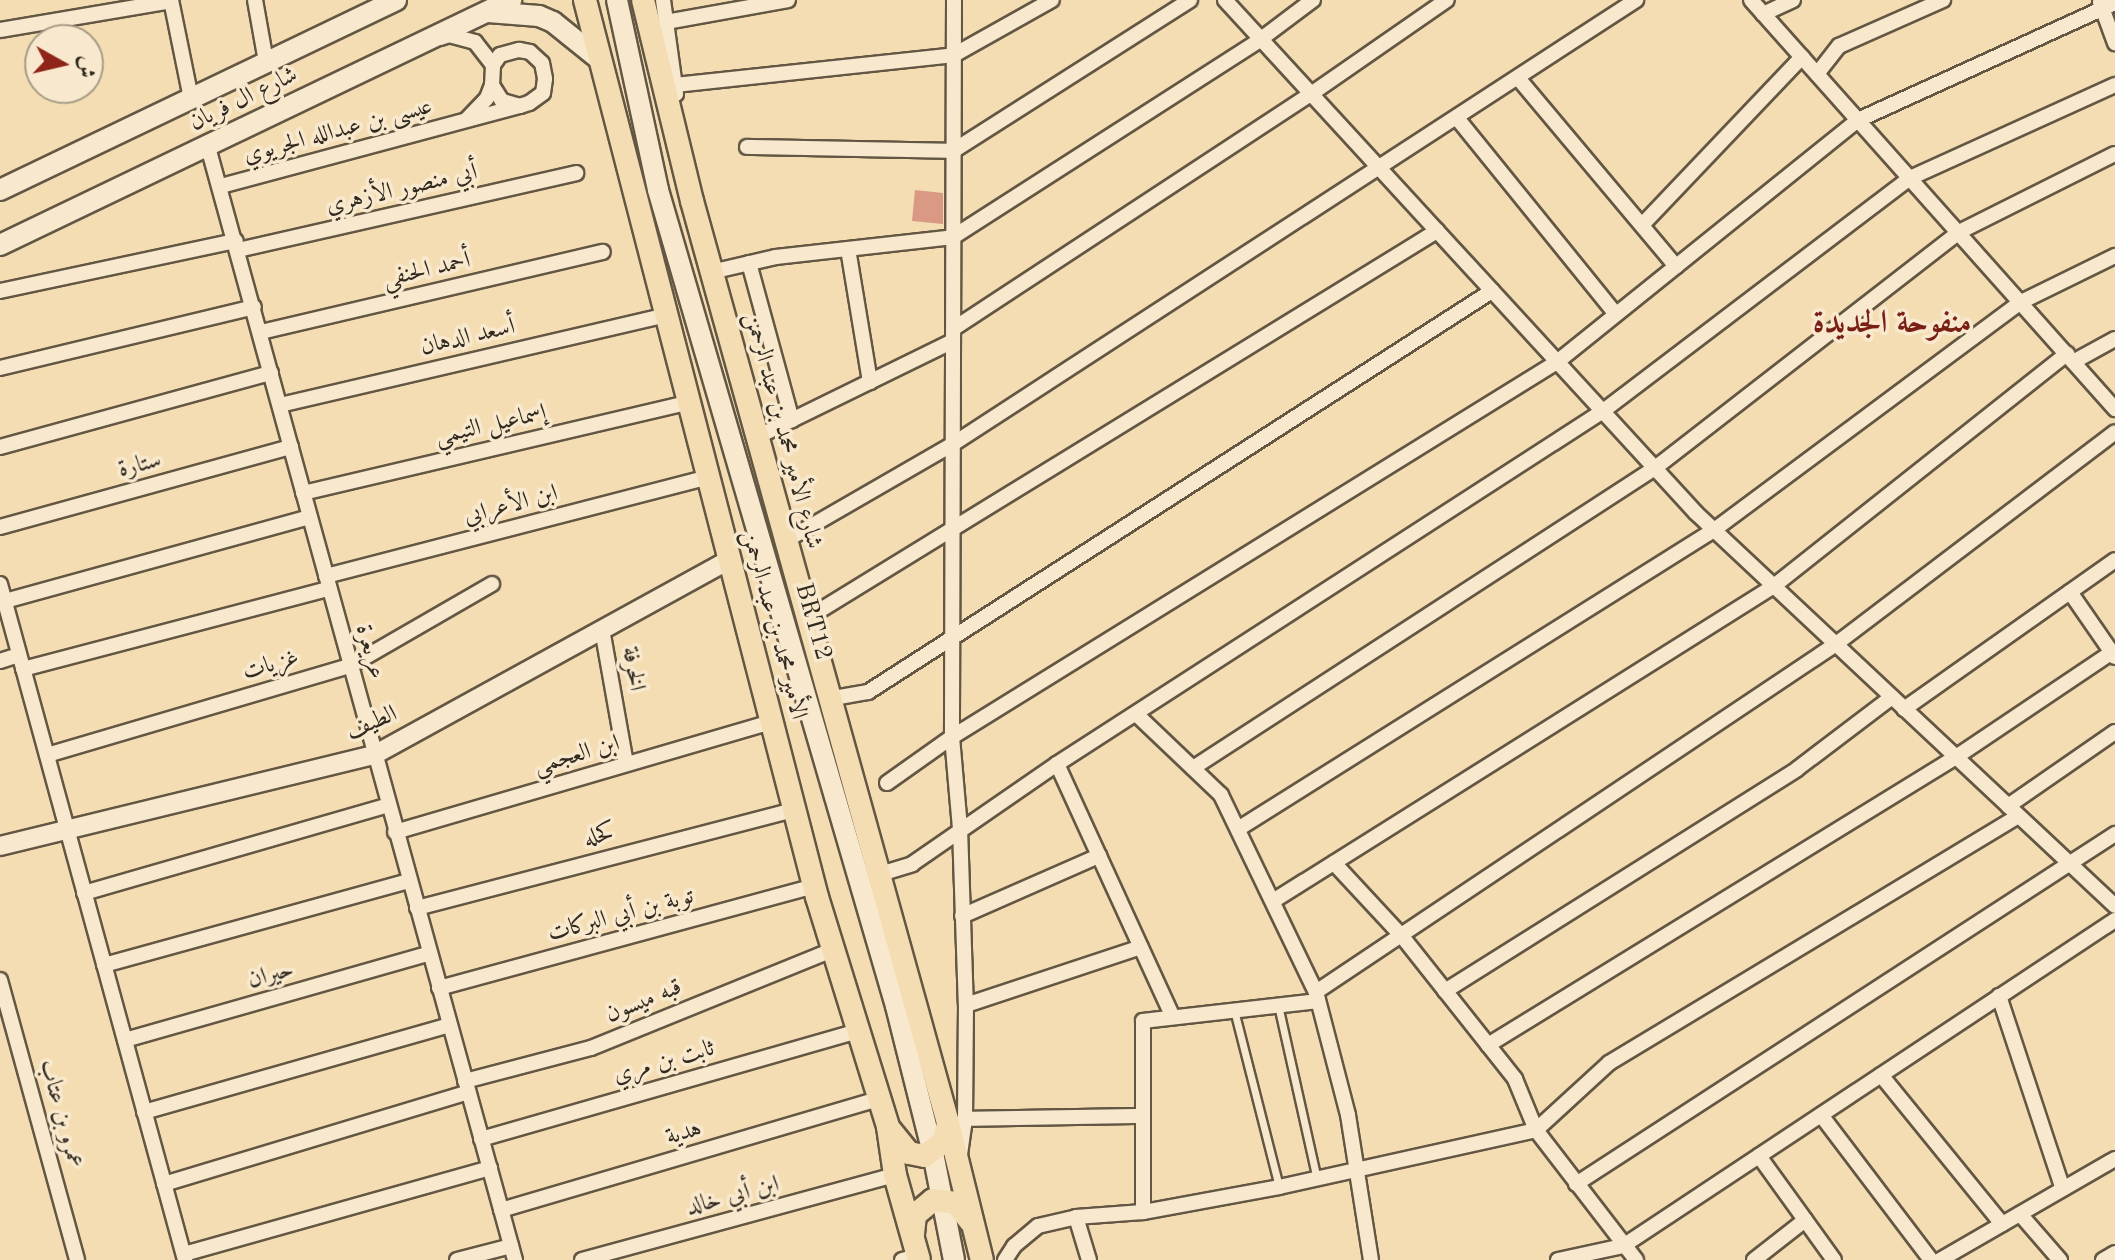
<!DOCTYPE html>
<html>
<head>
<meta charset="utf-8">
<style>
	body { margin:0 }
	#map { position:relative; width:2115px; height:1260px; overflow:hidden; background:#f5ddb3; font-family:"Old Standard TT",Amiri,serif }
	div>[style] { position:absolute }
	.building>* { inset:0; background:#d99985 }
	.roads { filter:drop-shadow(2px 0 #635744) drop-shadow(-2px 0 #635744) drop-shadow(0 2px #635744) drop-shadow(0 -2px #635744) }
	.service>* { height:7px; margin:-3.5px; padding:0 3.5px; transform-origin:3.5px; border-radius:3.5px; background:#f8e9ce }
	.minor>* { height:14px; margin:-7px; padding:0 7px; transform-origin:7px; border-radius:7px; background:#f8e9ce }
	.tertiary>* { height:18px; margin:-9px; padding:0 9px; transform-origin:9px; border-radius:9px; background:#f8e9ce }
	.secondary>* { height:20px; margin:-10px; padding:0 10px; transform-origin:10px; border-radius:10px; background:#f8e9ce }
	.primary>* { height:22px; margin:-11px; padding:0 11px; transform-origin:11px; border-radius:11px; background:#f5ddb3 }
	span { translate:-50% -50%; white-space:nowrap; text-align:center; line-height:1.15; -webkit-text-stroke:7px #f8e9ce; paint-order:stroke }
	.street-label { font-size:24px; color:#322a1f }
	.district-label { font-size:32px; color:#7a1f14; font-weight:700 }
	.north { position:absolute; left:24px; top:24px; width:80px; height:80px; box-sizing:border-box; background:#f8e9ce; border:2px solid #a99d88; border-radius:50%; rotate:98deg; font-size:22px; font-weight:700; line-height:32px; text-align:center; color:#322a1f }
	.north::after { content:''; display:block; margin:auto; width:28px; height:36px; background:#8f2418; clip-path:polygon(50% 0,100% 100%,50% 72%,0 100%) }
</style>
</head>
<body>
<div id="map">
	<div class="building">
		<div style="clip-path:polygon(915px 190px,943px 193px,943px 224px,912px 221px)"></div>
	</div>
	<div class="roads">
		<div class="service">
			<div style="left:1278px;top:1005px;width:178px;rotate:77.4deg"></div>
			<div style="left:1234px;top:1010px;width:183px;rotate:75.7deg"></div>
		</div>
		<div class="minor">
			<div style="left:171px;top:0;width:100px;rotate:78.5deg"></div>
			<div style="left:255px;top:0;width:63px;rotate:79.9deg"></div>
			<div style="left:663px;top:0;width:95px;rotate:82.1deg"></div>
			<div style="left:954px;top:0;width:737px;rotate:90.16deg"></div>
			<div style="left:952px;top:737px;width:91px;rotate:85deg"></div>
			<div style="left:960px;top:828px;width:177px;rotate:88.1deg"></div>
			<div style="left:966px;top:1005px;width:114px;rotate:90.5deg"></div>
			<div style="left:965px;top:1119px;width:37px;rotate:98deg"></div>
			<div style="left:1225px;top:0;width:696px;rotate:47.44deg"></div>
			<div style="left:1696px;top:513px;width:574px;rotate:43.17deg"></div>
			<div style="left:1751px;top:0;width:548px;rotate:48.33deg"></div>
			<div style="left:2100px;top:2px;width:44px;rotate:69.9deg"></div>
			<div style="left:1763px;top:14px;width:33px;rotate:-25deg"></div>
			<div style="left:666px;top:22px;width:124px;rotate:-10.2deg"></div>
			<div style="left:0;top:30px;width:173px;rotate:-9.6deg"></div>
			<div style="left:440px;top:38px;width:9px;rotate:-18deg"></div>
			<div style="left:449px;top:35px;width:27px;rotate:15deg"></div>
			<div style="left:475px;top:42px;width:29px;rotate:52deg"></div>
			<div style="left:1817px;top:74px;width:36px;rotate:-52deg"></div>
			<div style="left:1839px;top:46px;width:114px;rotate:-23.9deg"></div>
			<div style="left:1518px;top:78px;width:246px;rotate:50deg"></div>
			<div style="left:675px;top:85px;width:281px;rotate:-6.1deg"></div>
			<div style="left:954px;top:55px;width:112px;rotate:-29.3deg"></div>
			<div style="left:1457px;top:118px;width:252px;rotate:51deg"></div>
			<div style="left:466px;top:120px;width:30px;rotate:-46deg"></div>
			<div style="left:487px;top:98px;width:14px;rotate:-69deg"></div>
			<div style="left:492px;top:85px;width:20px;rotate:-87deg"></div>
			<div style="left:493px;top:65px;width:12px;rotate:-55deg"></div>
			<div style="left:500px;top:55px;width:20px;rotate:-15deg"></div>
			<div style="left:519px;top:50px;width:11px;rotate:10deg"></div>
			<div style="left:530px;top:52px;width:16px;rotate:43deg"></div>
			<div style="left:542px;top:63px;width:16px;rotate:79deg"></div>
			<div style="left:545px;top:79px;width:14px;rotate:98deg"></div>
			<div style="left:543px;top:93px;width:17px;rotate:144deg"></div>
			<div style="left:529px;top:103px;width:9px;rotate:162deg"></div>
			<div style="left:520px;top:106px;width:19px;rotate:-164deg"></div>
			<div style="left:502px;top:101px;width:19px;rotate:-122deg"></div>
			<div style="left:208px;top:147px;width:1155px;rotate:74.58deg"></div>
			<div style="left:747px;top:147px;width:206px;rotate:1.1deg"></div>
			<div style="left:953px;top:151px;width:281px;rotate:-32.5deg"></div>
			<div style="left:221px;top:186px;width:310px;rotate:-15deg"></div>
			<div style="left:1642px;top:225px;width:232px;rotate:-46.4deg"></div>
			<div style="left:848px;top:249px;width:135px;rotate:80.6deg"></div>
			<div style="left:238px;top:250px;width:347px;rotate:-12.8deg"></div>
			<div style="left:749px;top:263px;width:163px;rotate:74.7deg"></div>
			<div style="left:711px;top:272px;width:67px;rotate:-13deg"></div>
			<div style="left:776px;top:257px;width:178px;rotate:-6.4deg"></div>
			<div style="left:953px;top:237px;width:366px;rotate:-32.7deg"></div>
			<div style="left:1261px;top:39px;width:65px;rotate:-36.9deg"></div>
			<div style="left:0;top:291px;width:241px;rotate:-12deg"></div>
			<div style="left:953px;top:329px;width:428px;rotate:-33.3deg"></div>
			<div style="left:1311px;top:94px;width:165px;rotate:-34.7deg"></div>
			<div style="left:261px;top:332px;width:351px;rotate:-13.2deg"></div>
			<div style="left:2073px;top:362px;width:48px;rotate:-28.7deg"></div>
			<div style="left:0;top:368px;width:261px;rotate:-13.5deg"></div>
			<div style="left:280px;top:405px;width:396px;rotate:-13.1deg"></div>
			<div style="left:757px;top:437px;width:218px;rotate:-26.1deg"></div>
			<div style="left:0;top:447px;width:281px;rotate:-15.3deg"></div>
			<div style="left:303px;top:493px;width:395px;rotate:-13.2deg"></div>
			<div style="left:0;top:527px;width:302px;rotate:-15.4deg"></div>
			<div style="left:785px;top:541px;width:194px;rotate:-30deg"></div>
			<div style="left:953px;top:444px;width:815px;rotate:-33.03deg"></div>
			<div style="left:326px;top:576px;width:395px;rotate:-14.5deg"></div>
			<div style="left:0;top:584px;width:701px;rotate:74.69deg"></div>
			<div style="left:2070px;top:592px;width:79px;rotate:55.3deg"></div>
			<div style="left:5px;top:601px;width:316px;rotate:-15.4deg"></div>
			<div style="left:806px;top:619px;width:741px;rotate:-31.59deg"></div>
			<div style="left:602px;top:629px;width:137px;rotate:79.9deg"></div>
			<div style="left:0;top:661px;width:20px;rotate:-18deg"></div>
			<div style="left:23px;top:669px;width:316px;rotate:-14.7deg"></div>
			<div style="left:828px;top:699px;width:41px;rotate:-9.9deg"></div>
			<div style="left:868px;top:692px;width:742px;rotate:-32.73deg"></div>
			<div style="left:1904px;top:709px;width:258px;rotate:-35.2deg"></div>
			<div style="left:1136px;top:714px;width:117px;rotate:43.6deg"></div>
			<div style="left:1221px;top:795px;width:219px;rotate:64.3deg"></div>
			<div style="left:1316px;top:992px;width:127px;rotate:75.4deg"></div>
			<div style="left:1348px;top:1115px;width:147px;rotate:81deg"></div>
			<div style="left:47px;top:755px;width:316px;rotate:-16.4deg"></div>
			<div style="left:350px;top:666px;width:164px;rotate:-30deg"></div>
			<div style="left:1057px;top:764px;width:278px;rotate:65.4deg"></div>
			<div style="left:1193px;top:768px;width:551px;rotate:-33deg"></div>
			<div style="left:1655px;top:468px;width:385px;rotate:-37.8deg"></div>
			<div style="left:1959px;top:232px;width:174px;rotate:-26.6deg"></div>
			<div style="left:887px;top:783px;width:80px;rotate:-35.3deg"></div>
			<div style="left:952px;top:737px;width:712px;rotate:-31.79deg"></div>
			<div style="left:1557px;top:362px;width:386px;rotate:-38.8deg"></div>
			<div style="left:1858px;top:120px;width:282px;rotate:-24.5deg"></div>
			<div style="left:2008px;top:806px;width:130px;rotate:-34.7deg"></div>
			<div style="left:1238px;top:829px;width:562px;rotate:-32.14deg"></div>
			<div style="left:1714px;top:530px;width:382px;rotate:-36.6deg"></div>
			<div style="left:2021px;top:302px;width:105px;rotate:-26.1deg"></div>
			<div style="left:395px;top:832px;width:392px;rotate:-16.3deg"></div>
			<div style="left:1334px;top:863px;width:98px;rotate:47.1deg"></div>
			<div style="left:1401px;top:935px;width:184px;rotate:51.6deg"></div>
			<div style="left:1515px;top:1079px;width:55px;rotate:67.6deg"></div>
			<div style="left:1536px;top:1130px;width:164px;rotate:52.4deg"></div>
			<div style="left:877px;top:875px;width:37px;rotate:-17deg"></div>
			<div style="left:912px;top:864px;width:176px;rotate:-34.6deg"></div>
			<div style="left:1057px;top:764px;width:650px;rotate:-32.88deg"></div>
			<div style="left:1603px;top:411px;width:385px;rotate:-37.2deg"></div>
			<div style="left:1910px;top:178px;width:225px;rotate:-24.4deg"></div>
			<div style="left:84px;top:893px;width:316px;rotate:-16.1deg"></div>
			<div style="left:1273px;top:901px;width:592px;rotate:-32.16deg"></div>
			<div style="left:1774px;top:586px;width:374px;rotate:-38.4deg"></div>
			<div style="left:417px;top:908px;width:390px;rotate:-14.6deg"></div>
			<div style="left:962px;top:916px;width:150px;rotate:-23.7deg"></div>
			<div style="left:104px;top:965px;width:316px;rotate:-15.4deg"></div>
			<div style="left:0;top:980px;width:290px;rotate:74.6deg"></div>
			<div style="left:439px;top:988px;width:389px;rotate:-15.2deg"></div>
			<div style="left:1445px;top:991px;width:416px;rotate:-32.2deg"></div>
			<div style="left:1797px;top:769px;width:119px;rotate:-37.2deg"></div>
			<div style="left:1316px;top:992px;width:626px;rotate:-33.79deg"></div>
			<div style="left:1836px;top:644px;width:350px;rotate:-37.2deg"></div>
			<div style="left:1999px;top:996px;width:203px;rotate:71.7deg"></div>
			<div style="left:966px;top:1005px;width:184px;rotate:-18.3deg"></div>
			<div style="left:125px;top:1040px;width:317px;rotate:-15.9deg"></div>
			<div style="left:1488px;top:1045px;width:550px;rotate:-31.61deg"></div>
			<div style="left:1956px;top:757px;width:188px;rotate:-33.9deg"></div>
			<div style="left:1881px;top:1075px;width:192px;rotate:50.9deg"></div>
			<div style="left:465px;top:1081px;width:130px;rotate:-14.7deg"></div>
			<div style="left:591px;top:1048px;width:263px;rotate:-22.1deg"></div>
			<div style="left:144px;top:1112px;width:317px;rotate:-15.9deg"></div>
			<div style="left:1821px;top:1115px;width:182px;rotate:52.8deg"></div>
			<div style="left:965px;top:1119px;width:178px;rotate:-1deg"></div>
			<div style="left:481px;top:1139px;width:394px;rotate:-16deg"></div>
			<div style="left:1759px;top:1156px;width:128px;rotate:54.2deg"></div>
			<div style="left:164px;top:1184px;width:318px;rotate:-16.8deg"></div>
			<div style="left:1576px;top:1184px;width:643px;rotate:-33deg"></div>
			<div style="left:501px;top:1210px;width:393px;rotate:-16.4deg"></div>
			<div style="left:1143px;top:1212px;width:191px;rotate:-90deg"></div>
			<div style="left:1143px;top:1021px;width:176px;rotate:-6.5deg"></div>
			<div style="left:2020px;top:1214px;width:61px;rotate:49deg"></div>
			<div style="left:1076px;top:1217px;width:45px;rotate:73.2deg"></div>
			<div style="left:184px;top:1254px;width:318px;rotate:-15.7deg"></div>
			<div style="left:457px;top:1260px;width:56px;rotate:-14.5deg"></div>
			<div style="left:582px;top:1260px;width:324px;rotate:-15.2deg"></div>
			<div style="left:902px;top:1260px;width:16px;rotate:-14deg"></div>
			<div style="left:1005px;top:1260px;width:17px;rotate:-57deg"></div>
			<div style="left:1014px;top:1246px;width:31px;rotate:-40deg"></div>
			<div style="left:1038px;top:1226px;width:39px;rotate:-13deg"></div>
			<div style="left:1076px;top:1217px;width:67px;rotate:-4.3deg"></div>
			<div style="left:1143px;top:1212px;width:138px;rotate:-10.4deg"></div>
			<div style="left:1279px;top:1187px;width:263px;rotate:-12.5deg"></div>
			<div style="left:1536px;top:1130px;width:99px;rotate:-42.5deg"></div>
			<div style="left:1609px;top:1063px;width:478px;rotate:-31.1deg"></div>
			<div style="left:1558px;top:1260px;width:66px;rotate:-12.2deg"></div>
			<div style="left:1623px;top:1246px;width:590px;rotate:-33.53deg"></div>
			<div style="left:1754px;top:1260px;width:65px;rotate:-38.1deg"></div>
			<div style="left:1940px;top:1260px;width:202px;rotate:-30deg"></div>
			<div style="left:2103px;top:1260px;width:14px;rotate:-30deg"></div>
		</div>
		<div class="tertiary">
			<div style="left:0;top:846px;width:385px;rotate:-13.7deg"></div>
			<div style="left:374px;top:755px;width:405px;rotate:-28.8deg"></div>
		</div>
		<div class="secondary">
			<div style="left:617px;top:0;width:194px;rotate:77.8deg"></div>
			<div style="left:658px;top:190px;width:850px;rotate:73.74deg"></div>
			<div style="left:896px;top:1006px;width:152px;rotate:75.9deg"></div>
			<div style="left:933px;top:1153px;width:109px;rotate:78.9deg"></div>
			<div style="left:488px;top:12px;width:51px;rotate:4.5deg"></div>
			<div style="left:539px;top:16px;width:15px;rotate:23deg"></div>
			<div style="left:553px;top:22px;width:59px;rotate:38.8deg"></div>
			<div style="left:0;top:190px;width:439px;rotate:-25.6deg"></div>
			<div style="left:0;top:245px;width:567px;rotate:-25.62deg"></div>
		</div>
		<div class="primary">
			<div style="left:585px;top:0;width:927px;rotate:75.5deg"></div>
			<div style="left:817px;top:897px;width:241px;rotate:72.8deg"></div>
			<div style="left:888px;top:1127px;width:49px;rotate:81.7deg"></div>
			<div style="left:895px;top:1175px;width:88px;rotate:74.2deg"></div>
			<div style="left:643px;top:0;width:207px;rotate:76.3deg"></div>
			<div style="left:692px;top:201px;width:957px;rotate:74.48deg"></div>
			<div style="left:948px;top:1123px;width:141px;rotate:76.1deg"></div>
			<div style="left:891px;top:1131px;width:28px;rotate:51deg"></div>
			<div style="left:909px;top:1153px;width:16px;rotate:11deg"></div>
			<div style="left:925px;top:1156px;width:24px;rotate:-38deg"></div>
			<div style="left:944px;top:1141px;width:18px;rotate:-77deg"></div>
			<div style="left:913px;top:1234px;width:19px;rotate:-84deg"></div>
			<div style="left:915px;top:1215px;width:23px;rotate:-40deg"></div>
			<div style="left:933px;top:1200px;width:23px;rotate:7deg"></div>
			<div style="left:956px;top:1203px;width:23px;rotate:52deg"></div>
		</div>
	</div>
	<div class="street-label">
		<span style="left:244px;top:100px;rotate:-26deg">شارع ال فريان</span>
		<span style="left:338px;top:132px;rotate:-15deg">عيسى بن عبدالله الجريوي</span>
		<span style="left:402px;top:190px;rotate:-13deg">أبي منصور الأزهري</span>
		<span style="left:427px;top:271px;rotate:-13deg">أحمد الحنفي</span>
		<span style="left:468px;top:338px;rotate:-13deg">أسعد الدهان</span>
		<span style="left:491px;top:426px;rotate:-13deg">إسماعيل التيمي</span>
		<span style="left:782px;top:431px;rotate:75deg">شارع الأمير محمد بن عبد الرحمن</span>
		<span style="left:140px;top:466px;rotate:-15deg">ستارة</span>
		<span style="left:511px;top:506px;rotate:-15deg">ابن الأعرابي</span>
		<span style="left:812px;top:622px;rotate:74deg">BRT12</span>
		<span style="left:773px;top:625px;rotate:75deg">الأمير محمد بن عبد الرحمن</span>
		<span style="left:369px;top:652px;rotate:75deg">عريعرة</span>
		<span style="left:271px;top:666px;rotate:-16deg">غزيات</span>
		<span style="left:632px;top:669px;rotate:80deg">الخرفة</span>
		<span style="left:372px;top:724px;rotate:-23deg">الطيف</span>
		<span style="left:577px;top:756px;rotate:-16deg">ابن العجمي</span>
		<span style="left:600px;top:837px;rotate:-15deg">كحله</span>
		<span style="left:621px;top:916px;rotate:-15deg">توبة بن أبي البركات</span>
		<span style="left:271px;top:976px;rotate:-16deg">حيران</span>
		<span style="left:644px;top:1002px;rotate:-22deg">قبه ميسون</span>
		<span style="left:664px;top:1063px;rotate:-16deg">ثابت بن مري</span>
		<span style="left:60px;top:1114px;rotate:75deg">عمرو بن عتاب</span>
		<span style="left:684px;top:1134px;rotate:-16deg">هدية</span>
		<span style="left:733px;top:1197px;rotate:-15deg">ابن أبي خالد</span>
	</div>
	<div class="district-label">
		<span style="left:1892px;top:324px">منفوحة الجديدة</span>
	</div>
	<div class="north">ش</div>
</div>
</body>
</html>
